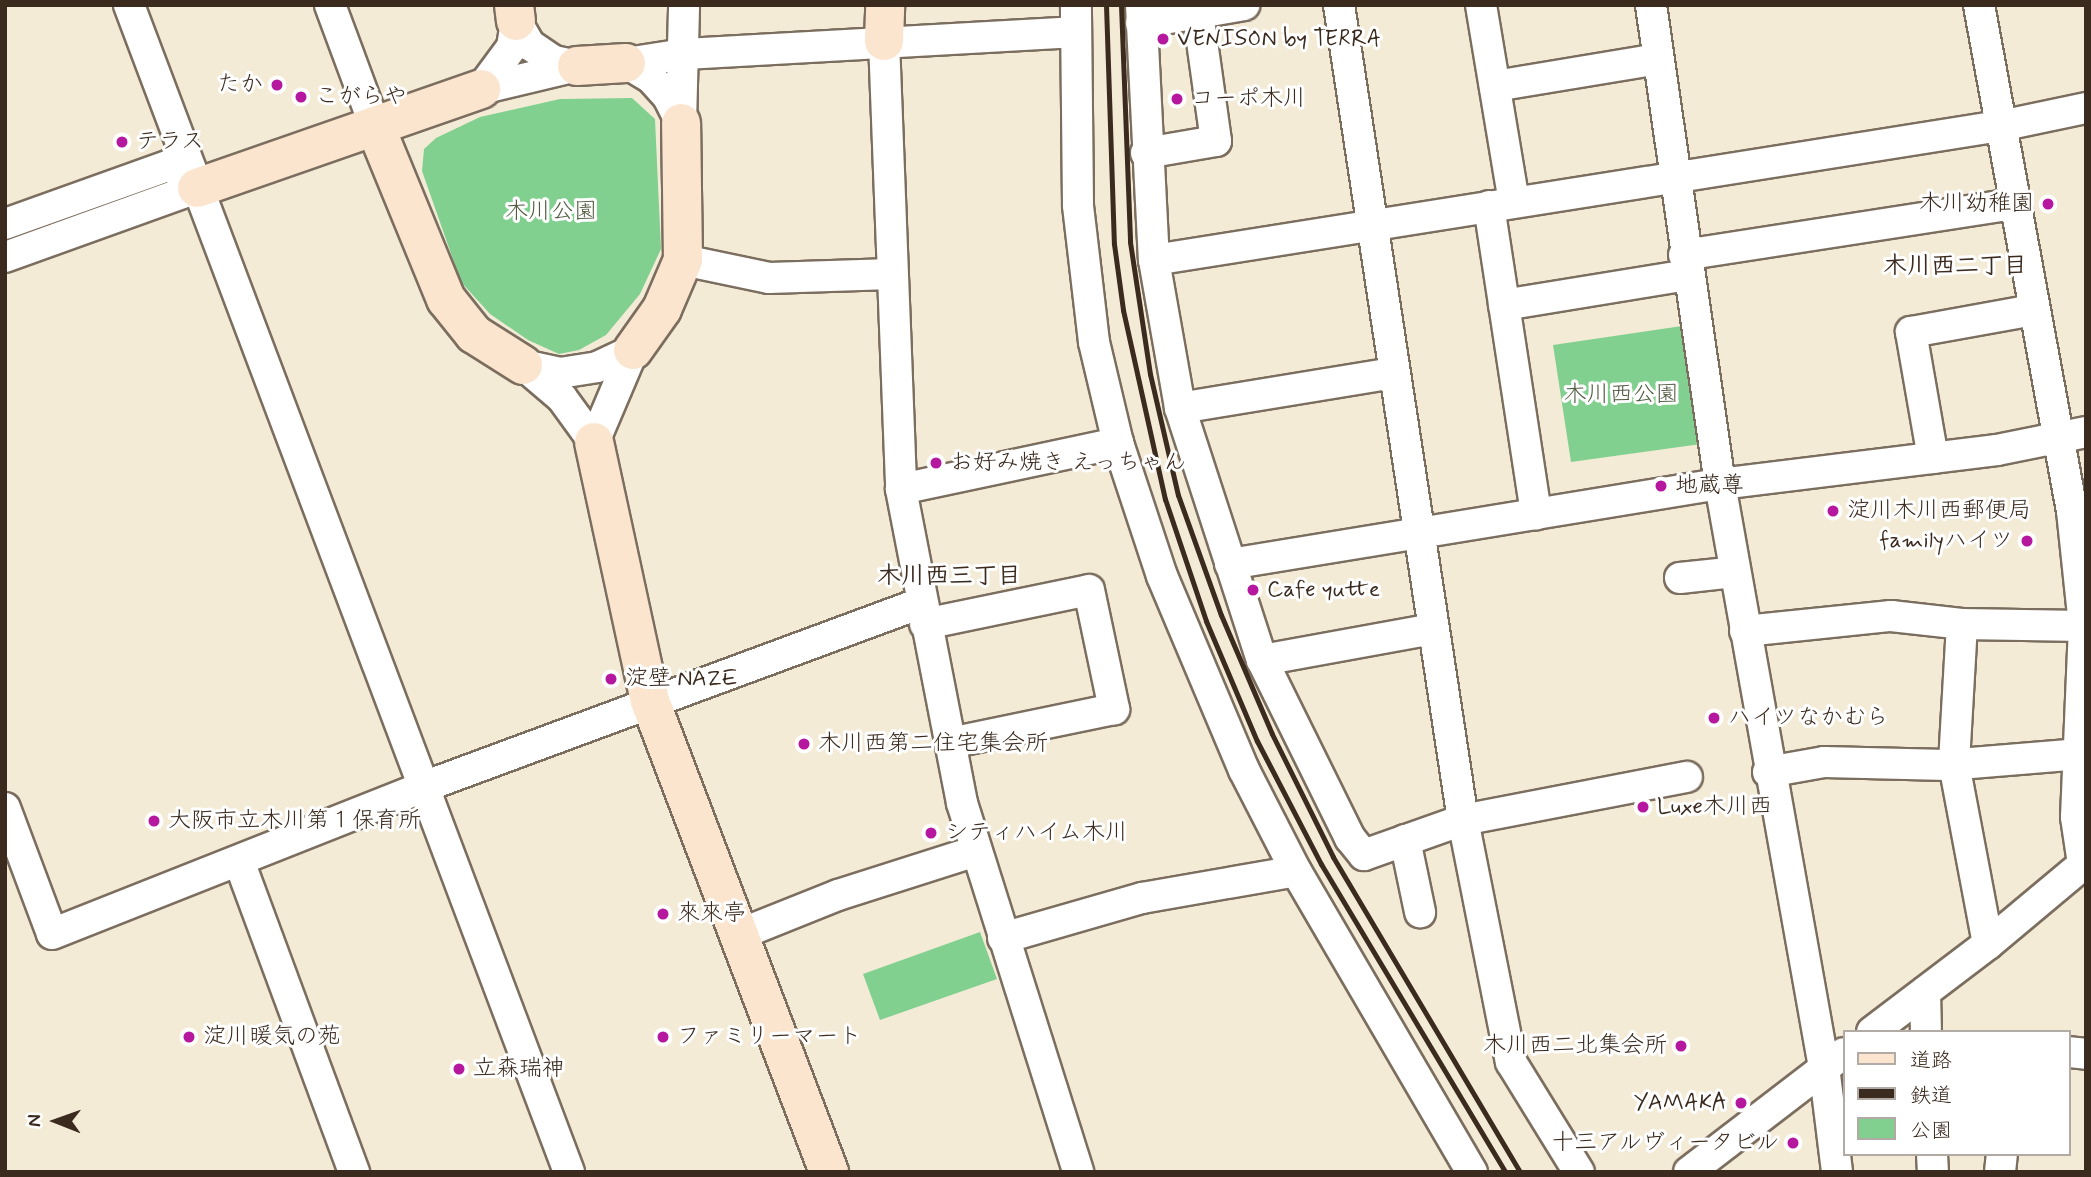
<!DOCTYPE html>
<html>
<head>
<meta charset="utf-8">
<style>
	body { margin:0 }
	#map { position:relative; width:2091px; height:1177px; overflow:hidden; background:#f4ebd7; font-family:Mynerve,"Klee One",sans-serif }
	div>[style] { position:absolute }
	.green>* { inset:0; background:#82d090 }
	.roads { filter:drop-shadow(2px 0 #7c6e5f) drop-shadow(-2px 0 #7c6e5f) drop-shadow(0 2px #7c6e5f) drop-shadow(0 -2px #7c6e5f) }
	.street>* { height:30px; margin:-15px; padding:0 15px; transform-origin:15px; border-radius:15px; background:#fff }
	.secondary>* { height:38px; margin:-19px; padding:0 19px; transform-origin:19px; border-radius:19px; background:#fbe5cf }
	.rail>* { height:5px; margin:-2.5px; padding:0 2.5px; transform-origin:2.5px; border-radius:2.5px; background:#3b2a1e }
	.dots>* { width:19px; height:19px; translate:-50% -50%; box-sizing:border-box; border:4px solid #fff; border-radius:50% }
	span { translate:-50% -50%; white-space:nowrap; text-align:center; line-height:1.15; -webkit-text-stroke:6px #fff; paint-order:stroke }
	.poi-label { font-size:23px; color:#3b2a1e }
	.left { translate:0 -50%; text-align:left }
	.right { translate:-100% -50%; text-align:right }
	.park-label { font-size:23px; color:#505c40 }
	.neighbourhood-label { font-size:24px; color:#3b2a1e; font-weight:700 }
	.frame { position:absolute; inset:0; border:7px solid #3b2a1e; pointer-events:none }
	.legend { position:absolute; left:1843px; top:1030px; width:228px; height:126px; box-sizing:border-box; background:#fff; border:2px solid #b1aaa5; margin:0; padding:9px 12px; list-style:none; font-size:21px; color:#3b2a1e }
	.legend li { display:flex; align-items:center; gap:14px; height:35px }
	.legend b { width:35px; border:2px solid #b1aaa5 }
	.north { position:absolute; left:21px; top:1086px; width:70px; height:70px; -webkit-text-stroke:5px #fff; paint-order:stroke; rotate:271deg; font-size:19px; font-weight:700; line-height:28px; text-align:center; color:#3b2a1e }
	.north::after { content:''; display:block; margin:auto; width:24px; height:32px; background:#3b2a1e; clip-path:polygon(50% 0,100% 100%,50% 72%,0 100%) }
</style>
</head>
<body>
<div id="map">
	<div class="green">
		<div style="clip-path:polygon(632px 98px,655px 119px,661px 249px,640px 294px,606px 335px,579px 350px,559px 354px,528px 340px,490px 314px,461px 282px,422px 171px,424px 149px,436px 138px,480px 117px,560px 99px)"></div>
		<div style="clip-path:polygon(1682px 326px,1701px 444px,1571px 462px,1553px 345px)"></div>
		<div style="clip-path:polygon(980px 932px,997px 979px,880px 1020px,863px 974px)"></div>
	</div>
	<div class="roads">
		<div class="street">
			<div style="left:129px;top:5px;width:1247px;rotate:69.34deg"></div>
			<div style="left:330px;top:5px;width:129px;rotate:69.6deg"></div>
			<div style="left:1141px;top:5px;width:255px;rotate:87.1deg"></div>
			<div style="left:1154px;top:260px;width:150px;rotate:80deg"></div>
			<div style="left:1180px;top:408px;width:265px;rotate:72deg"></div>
			<div style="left:1262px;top:660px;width:199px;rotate:63.7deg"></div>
			<div style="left:1350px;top:838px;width:22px;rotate:51deg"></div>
			<div style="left:1364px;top:855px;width:105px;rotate:-19.5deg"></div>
			<div style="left:1463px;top:820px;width:228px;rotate:-10.9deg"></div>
			<div style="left:1339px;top:5px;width:824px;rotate:81.35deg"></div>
			<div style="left:1463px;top:820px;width:247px;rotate:78.8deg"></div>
			<div style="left:1511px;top:1062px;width:129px;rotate:58.3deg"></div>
			<div style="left:1481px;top:5px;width:200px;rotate:80.5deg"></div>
			<div style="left:1651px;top:5px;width:484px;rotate:81.8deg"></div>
			<div style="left:1720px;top:484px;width:592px;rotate:79.89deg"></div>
			<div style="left:1824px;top:1067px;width:106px;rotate:82.9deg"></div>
			<div style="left:1979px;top:5px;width:514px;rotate:79.59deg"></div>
			<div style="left:2072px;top:511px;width:116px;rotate:84deg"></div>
			<div style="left:2084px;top:626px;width:191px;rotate:92.4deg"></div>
			<div style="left:2076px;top:817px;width:48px;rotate:81.5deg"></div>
			<div style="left:516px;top:21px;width:28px;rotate:60deg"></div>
			<div style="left:530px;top:45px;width:29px;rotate:34deg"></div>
			<div style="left:554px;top:61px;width:24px;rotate:12deg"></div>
			<div style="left:1141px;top:23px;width:105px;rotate:-9.9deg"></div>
			<div style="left:884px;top:41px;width:448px;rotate:87.8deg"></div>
			<div style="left:901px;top:489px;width:320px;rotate:79deg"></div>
			<div style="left:962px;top:803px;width:387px;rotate:72.5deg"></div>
			<div style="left:626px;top:63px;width:60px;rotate:-8.7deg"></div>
			<div style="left:685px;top:54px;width:391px;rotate:-3.2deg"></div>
			<div style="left:626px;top:63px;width:29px;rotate:31deg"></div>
			<div style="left:651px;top:78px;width:25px;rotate:48deg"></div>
			<div style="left:668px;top:97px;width:29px;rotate:63deg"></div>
			<div style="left:1495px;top:86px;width:165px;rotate:-9.4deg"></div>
			<div style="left:481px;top:89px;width:99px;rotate:-13.5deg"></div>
			<div style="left:481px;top:89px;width:52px;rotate:-53.6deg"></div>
			<div style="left:512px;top:47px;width:26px;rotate:-81deg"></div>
			<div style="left:681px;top:123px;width:118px;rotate:-88.5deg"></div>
			<div style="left:1146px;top:153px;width:71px;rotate:-9.7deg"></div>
			<div style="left:1216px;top:141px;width:129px;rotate:-98deg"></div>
			<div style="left:1489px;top:206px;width:312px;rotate:81.3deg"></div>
			<div style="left:5px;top:224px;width:175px;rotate:-19.7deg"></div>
			<div style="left:170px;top:165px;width:35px;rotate:40deg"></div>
			<div style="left:1684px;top:255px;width:334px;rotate:-8.8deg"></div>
			<div style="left:5px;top:257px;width:204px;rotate:-19.8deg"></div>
			<div style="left:683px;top:260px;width:88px;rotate:11.8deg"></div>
			<div style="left:769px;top:278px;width:123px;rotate:-1.9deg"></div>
			<div style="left:1154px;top:260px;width:857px;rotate:-9deg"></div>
			<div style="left:2000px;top:126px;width:88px;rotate:-11.8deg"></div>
			<div style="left:1504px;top:305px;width:185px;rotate:-9.3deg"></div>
			<div style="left:523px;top:365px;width:38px;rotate:12deg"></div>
			<div style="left:560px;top:373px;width:37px;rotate:-9deg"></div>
			<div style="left:597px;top:367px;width:40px;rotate:-25deg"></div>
			<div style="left:527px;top:368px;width:46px;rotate:40.6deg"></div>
			<div style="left:562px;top:398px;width:54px;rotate:54deg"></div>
			<div style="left:1180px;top:408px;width:216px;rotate:-9.3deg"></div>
			<div style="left:594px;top:442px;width:100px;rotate:-67deg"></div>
			<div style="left:1118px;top:443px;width:140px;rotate:71.7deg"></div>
			<div style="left:1162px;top:576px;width:211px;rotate:67.1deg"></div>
			<div style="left:1244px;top:770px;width:114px;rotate:62.8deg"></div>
			<div style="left:1296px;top:871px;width:349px;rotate:59.7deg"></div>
			<div style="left:1933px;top:458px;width:128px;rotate:-99.9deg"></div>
			<div style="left:1911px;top:332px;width:124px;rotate:-10.2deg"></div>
			<div style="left:901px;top:489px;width:222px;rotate:-12deg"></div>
			<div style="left:1118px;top:443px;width:104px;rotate:-103.4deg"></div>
			<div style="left:1094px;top:342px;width:138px;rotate:-96.7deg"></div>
			<div style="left:1078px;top:205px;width:200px;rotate:-90.6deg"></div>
			<div style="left:1230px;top:564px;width:496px;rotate:-9.3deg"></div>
			<div style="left:1720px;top:484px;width:279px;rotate:-7deg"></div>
			<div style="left:1997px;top:450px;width:91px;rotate:-11.4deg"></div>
			<div style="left:1680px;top:578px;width:55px;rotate:-6.2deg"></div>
			<div style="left:925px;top:624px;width:167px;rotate:-11.7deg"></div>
			<div style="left:1089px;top:590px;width:122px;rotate:78.1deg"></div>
			<div style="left:1114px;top:709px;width:167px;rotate:168.3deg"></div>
			<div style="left:1962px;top:624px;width:140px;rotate:93.3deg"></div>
			<div style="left:1954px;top:764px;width:183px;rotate:79.3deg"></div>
			<div style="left:1745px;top:631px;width:147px;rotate:-5.9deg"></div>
			<div style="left:1891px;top:616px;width:71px;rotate:6.4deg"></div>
			<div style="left:1962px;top:624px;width:122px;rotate:0.9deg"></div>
			<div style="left:1262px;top:660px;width:174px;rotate:-10.3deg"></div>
			<div style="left:1768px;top:772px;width:57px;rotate:-10.1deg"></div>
			<div style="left:1824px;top:762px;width:123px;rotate:1.4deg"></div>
			<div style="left:1947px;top:765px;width:134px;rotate:-4.7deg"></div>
			<div style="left:5px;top:808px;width:134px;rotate:69.5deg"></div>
			<div style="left:52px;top:934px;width:402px;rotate:-21.6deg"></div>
			<div style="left:426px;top:786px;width:528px;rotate:-20.29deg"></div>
			<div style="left:1405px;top:840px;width:74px;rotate:78.2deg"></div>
			<div style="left:239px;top:861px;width:332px;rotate:69.7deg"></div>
			<div style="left:738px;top:935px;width:108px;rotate:-21.8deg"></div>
			<div style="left:838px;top:895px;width:145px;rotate:-17.7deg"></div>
			<div style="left:1003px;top:938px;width:145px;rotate:-16.1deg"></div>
			<div style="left:1142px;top:898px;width:156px;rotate:-9.9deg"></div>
			<div style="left:1925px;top:992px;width:40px;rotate:88.6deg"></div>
			<div style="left:1872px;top:1032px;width:146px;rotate:-37.2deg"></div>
			<div style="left:1988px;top:944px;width:128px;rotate:-39.9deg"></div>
			<div style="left:2068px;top:1052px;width:18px;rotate:6deg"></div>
			<div style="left:1932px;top:1154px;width:18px;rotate:87deg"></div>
			<div style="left:1689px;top:1172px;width:195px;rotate:-37.5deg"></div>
			<div style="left:2000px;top:1172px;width:18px;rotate:-84deg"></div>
		</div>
		<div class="secondary">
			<div style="left:514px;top:5px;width:16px;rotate:83deg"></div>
			<div style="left:884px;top:41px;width:36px;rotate:-88deg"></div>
			<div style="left:577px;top:66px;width:49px;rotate:-3.5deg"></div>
			<div style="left:375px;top:126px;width:187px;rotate:67.7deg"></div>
			<div style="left:446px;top:299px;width:45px;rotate:51.3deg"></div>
			<div style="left:474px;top:334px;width:58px;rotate:32.3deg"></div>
			<div style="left:197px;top:188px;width:301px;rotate:-19.2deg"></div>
			<div style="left:633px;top:350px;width:50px;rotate:-54.7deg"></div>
			<div style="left:662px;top:309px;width:53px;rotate:-66.8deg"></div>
			<div style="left:683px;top:260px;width:137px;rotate:-90.8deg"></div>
			<div style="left:594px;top:442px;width:265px;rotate:77.8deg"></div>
			<div style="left:650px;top:701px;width:504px;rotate:69.19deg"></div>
		</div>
	</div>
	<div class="rail">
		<div style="left:1106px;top:5px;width:239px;rotate:88.1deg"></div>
		<div style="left:1114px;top:244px;width:67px;rotate:82.2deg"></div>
		<div style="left:1123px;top:310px;width:194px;rotate:77.5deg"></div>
		<div style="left:1165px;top:499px;width:129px;rotate:71.4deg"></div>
		<div style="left:1206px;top:621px;width:130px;rotate:67deg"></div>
		<div style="left:1257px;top:741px;width:139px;rotate:62.5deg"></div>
		<div style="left:1321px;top:864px;width:359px;rotate:59.1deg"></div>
		<div style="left:1121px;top:5px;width:237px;rotate:87.8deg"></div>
		<div style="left:1130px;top:242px;width:134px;rotate:81.4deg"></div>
		<div style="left:1150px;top:374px;width:124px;rotate:77deg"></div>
		<div style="left:1178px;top:495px;width:127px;rotate:70.3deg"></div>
		<div style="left:1221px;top:615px;width:129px;rotate:66.8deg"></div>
		<div style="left:1272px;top:734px;width:137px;rotate:63.6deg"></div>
		<div style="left:1333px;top:857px;width:366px;rotate:59.3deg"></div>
	</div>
	<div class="dots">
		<div style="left:1163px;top:39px;background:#b5179e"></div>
		<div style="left:277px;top:85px;background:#b5179e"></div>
		<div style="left:301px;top:97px;background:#b5179e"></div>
		<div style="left:1177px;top:99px;background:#b5179e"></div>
		<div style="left:122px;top:142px;background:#b5179e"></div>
		<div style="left:2048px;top:204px;background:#b5179e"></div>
		<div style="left:936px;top:463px;background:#b5179e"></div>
		<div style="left:1661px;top:486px;background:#b5179e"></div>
		<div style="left:1833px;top:511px;background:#b5179e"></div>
		<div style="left:2027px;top:541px;background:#b5179e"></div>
		<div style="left:1253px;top:590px;background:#b5179e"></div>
		<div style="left:611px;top:679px;background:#b5179e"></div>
		<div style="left:1714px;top:718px;background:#b5179e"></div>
		<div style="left:804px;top:744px;background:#b5179e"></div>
		<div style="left:1643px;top:807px;background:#b5179e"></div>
		<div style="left:154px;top:821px;background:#b5179e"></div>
		<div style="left:931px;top:833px;background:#b5179e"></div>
		<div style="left:663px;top:914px;background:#b5179e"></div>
		<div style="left:189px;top:1037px;background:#b5179e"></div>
		<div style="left:663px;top:1037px;background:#b5179e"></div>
		<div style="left:1681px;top:1046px;background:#b5179e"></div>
		<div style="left:459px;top:1069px;background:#b5179e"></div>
		<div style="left:1741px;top:1103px;background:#b5179e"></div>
		<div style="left:1793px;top:1143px;background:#b5179e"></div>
	</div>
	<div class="poi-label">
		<span class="left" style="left:1177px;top:39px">VENISON by TERRA</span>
		<span class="right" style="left:263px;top:85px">たか</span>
		<span class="left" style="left:315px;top:97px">こがらや</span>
		<span class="left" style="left:1191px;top:99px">コーポ木川</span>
		<span class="left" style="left:136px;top:142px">テラス</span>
		<span class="right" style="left:2034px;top:204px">木川幼稚園</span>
		<span class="left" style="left:950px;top:463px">お好み焼き えっちゃん</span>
		<span class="left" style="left:1675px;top:486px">地蔵尊</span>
		<span class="left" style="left:1847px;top:511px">淀川木川西郵便局</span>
		<span class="right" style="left:2013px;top:541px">familyハイツ</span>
		<span class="left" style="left:1267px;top:590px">Cafe yutte</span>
		<span class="left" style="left:625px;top:679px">淀壁 NAZE</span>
		<span class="left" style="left:1728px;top:718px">ハイツなかむら</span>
		<span class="left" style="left:818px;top:744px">木川西第二住宅集会所</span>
		<span class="left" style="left:1657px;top:807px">Luxe木川西</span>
		<span class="left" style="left:168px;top:821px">大阪市立木川第１保育所</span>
		<span class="left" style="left:945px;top:833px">シティハイム木川</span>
		<span class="left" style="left:677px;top:914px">來來亭</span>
		<span class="left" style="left:203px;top:1037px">淀川暖気の苑</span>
		<span class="left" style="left:677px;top:1037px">ファミリーマート</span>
		<span class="right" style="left:1667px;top:1046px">木川西二北集会所</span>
		<span class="left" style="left:473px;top:1069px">立森瑞神</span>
		<span class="right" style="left:1727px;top:1103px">YAMAKA</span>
		<span class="right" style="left:1779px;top:1143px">十三アルヴィータビル</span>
	</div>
	<div class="park-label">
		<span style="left:551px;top:212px">木川公園</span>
		<span style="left:1621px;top:395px">木川西公園</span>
	</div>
	<div class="neighbourhood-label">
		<span style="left:1955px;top:267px">木川西二丁目</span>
		<span style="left:949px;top:577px">木川西三丁目</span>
	</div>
	<div class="frame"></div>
	<ul class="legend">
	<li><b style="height:9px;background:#fbe5cf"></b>道路</li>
	<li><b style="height:9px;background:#3b2a1e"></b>鉄道</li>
	<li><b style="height:19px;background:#82d090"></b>公園</li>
	</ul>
	<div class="north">N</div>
</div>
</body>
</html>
